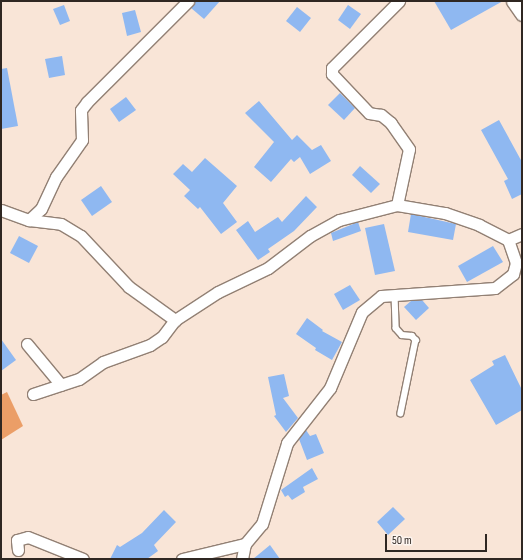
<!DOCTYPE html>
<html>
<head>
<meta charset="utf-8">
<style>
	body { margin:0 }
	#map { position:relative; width:523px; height:560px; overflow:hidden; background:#f9e5d7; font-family:"Sofia Sans Condensed",sans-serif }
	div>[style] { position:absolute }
	.forest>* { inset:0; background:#eb9e67 }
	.building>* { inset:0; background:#8fb8f1 }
	.roads { filter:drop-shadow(1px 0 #928074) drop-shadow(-1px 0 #928074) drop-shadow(0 1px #928074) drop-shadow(0 -1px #928074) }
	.service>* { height:5.5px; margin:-2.75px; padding:0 2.75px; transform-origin:2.75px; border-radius:2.75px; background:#fff }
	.minor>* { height:11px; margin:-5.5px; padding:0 5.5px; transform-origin:5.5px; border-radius:5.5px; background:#fff }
	.tertiary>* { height:13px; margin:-6.5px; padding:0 6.5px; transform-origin:6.5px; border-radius:6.5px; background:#fff }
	span { translate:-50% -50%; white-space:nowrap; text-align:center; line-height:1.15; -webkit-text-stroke:3.5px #fcf4ef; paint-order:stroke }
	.frame { position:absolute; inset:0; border:2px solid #2f2722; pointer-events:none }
	.scale { position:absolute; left:385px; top:534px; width:102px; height:18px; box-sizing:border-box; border:2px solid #2f2722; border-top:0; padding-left:5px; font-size:12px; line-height:14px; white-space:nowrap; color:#2f2722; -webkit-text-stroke:3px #fcf4ef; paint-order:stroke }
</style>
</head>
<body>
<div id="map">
	<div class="forest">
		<div style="clip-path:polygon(7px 392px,23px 426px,1px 440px,1px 395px)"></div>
	</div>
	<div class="building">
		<div style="clip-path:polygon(195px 1px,220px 1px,204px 19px,191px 8px)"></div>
		<div style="clip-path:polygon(434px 1px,503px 1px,451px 30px)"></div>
		<div style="clip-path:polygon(64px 5px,70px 21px,60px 25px,53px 9px)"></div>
		<div style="clip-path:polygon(348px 5px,361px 14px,350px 29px,338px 20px)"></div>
		<div style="clip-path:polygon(297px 7px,311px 18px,300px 32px,286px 21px)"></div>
		<div style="clip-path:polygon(135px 10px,141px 32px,127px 36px,122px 13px)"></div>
		<div style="clip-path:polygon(62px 56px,65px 75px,49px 78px,45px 59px)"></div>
		<div style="clip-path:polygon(7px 68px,18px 126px,1px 129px,1px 69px)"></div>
		<div style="clip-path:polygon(340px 93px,355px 108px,344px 120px,328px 105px)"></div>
		<div style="clip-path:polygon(126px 97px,136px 110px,119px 122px,110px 109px)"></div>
		<div style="clip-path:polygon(259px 101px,292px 140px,297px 135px,312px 150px,321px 145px,331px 161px,310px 174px,300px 157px,294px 162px,291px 159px,271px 182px,254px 167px,274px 142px,245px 113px)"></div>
		<div style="clip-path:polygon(499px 120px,522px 162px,522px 194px,512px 199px,504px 181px,508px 179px,481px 130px)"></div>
		<div style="clip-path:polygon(205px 158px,237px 186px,223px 203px,237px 222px,221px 234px,200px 207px,198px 209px,184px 196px,190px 190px,173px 174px,183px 164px,192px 172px)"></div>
		<div style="clip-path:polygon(360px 166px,380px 184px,371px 193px,352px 175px)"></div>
		<div style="clip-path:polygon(101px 186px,112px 202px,92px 216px,81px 200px)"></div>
		<div style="clip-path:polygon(306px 196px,317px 207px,294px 231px,268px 249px,270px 252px,258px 260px,236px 230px,248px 221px,255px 232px,278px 217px,282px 222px)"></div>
		<div style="clip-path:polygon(411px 214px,456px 224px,453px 240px,408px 232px)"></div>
		<div style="clip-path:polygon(358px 222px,361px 231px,333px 241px,331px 233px)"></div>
		<div style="clip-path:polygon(384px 224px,395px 271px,375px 275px,365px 228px)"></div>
		<div style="clip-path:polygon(19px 236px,38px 246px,29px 263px,10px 253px)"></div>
		<div style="clip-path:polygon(493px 246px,503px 262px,467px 282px,458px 266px)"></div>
		<div style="clip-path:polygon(350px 285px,360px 300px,343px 310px,334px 294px)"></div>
		<div style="clip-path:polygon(422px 300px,429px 308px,416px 320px,404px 307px,411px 301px)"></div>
		<div style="clip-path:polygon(307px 318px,323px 330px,322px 331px,342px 342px,332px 360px,315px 350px,316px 348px,296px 334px)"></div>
		<div style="clip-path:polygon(1px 339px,16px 360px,1px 371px)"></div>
		<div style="clip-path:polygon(505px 355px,522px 390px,522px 410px,496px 425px,470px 380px,494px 365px,492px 361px)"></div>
		<div style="clip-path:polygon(284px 374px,289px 396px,283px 398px,298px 418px,286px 432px,274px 416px,276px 415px,268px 377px)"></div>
		<div style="clip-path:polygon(306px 430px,310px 436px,316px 434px,324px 453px,307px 460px,299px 439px)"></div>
		<div style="clip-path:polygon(312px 468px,318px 479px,303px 487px,305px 492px,292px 500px,288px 495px,285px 497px,281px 490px)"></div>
		<div style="clip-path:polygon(393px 507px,405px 519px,388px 535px,377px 522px)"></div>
		<div style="clip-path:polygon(164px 510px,176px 522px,154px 545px,158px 551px,147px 559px,110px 559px,117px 545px,120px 547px,142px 533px)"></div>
		<div style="clip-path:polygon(270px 545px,280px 559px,253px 559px)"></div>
	</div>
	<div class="roads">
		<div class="service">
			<div style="left:395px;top:295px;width:33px;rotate:88deg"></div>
			<div style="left:396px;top:328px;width:9px;rotate:49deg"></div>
			<div style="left:402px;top:335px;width:10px;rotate:6deg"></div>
			<div style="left:412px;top:336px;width:6px;rotate:45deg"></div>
			<div style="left:416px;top:340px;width:75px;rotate:101.6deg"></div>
		</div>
		<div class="minor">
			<div style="left:397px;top:205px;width:49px;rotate:9.5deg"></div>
			<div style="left:445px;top:213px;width:36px;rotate:19deg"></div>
			<div style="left:479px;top:225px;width:33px;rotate:27deg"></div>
			<div style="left:1px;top:210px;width:30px;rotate:20deg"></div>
			<div style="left:29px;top:220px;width:16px;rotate:-43deg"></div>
			<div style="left:41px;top:209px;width:35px;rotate:-65deg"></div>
			<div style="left:56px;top:177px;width:45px;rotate:-54.9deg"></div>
			<div style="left:82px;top:140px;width:30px;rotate:-92deg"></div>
			<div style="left:81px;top:110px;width:10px;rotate:-53deg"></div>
			<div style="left:87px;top:102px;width:143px;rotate:-45deg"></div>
			<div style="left:29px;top:220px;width:32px;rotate:7deg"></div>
			<div style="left:61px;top:224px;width:23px;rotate:31deg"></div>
			<div style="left:81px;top:236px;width:70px;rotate:46.7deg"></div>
			<div style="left:129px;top:287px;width:57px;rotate:35.7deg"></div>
			<div style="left:27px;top:344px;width:53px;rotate:50.3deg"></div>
			<div style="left:33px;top:394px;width:48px;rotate:-18.1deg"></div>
			<div style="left:79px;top:379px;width:29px;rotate:-35deg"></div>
			<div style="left:103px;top:362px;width:50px;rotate:-19.9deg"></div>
			<div style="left:150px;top:345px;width:14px;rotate:-34deg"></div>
			<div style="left:162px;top:337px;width:21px;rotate:-53deg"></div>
			<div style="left:175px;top:320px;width:51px;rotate:-33.1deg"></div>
			<div style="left:218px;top:292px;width:55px;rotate:-25.6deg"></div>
			<div style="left:268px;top:268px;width:53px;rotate:-37.3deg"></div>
			<div style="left:310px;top:236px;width:33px;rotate:-29deg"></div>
			<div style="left:339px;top:220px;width:60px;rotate:-14.5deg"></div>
			<div style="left:397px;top:205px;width:57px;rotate:-77.9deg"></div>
			<div style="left:409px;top:149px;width:32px;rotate:-125deg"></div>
			<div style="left:391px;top:123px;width:13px;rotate:-141deg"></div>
			<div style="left:381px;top:115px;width:12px;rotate:-171deg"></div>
			<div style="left:369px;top:113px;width:54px;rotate:-133.5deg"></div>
			<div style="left:332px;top:74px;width:6px;rotate:-90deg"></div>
			<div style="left:332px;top:68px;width:95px;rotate:-45deg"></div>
			<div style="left:18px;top:550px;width:10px;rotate:-96deg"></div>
			<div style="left:17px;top:540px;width:11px;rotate:-15deg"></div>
			<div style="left:28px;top:537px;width:59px;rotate:21.8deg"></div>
			<div style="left:182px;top:559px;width:65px;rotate:-13.4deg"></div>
			<div style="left:245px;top:544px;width:26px;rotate:-50deg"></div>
			<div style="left:262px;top:524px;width:85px;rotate:-72.8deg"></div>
			<div style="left:287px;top:443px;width:70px;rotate:-52deg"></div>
			<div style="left:330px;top:388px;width:82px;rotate:-67.2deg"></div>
			<div style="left:362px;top:312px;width:25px;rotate:-40deg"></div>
			<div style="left:381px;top:296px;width:114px;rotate:-4deg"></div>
			<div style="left:495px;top:288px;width:23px;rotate:-38deg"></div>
			<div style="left:513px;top:274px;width:11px;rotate:-75deg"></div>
			<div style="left:516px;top:263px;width:24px;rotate:-109deg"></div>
			<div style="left:508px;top:240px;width:15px;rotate:-23deg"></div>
			<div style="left:242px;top:559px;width:15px;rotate:-79deg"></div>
		</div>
		<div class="tertiary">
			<div style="left:513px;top:1px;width:16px;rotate:55deg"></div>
		</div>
	</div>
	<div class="frame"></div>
	<div class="scale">50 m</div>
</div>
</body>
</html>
